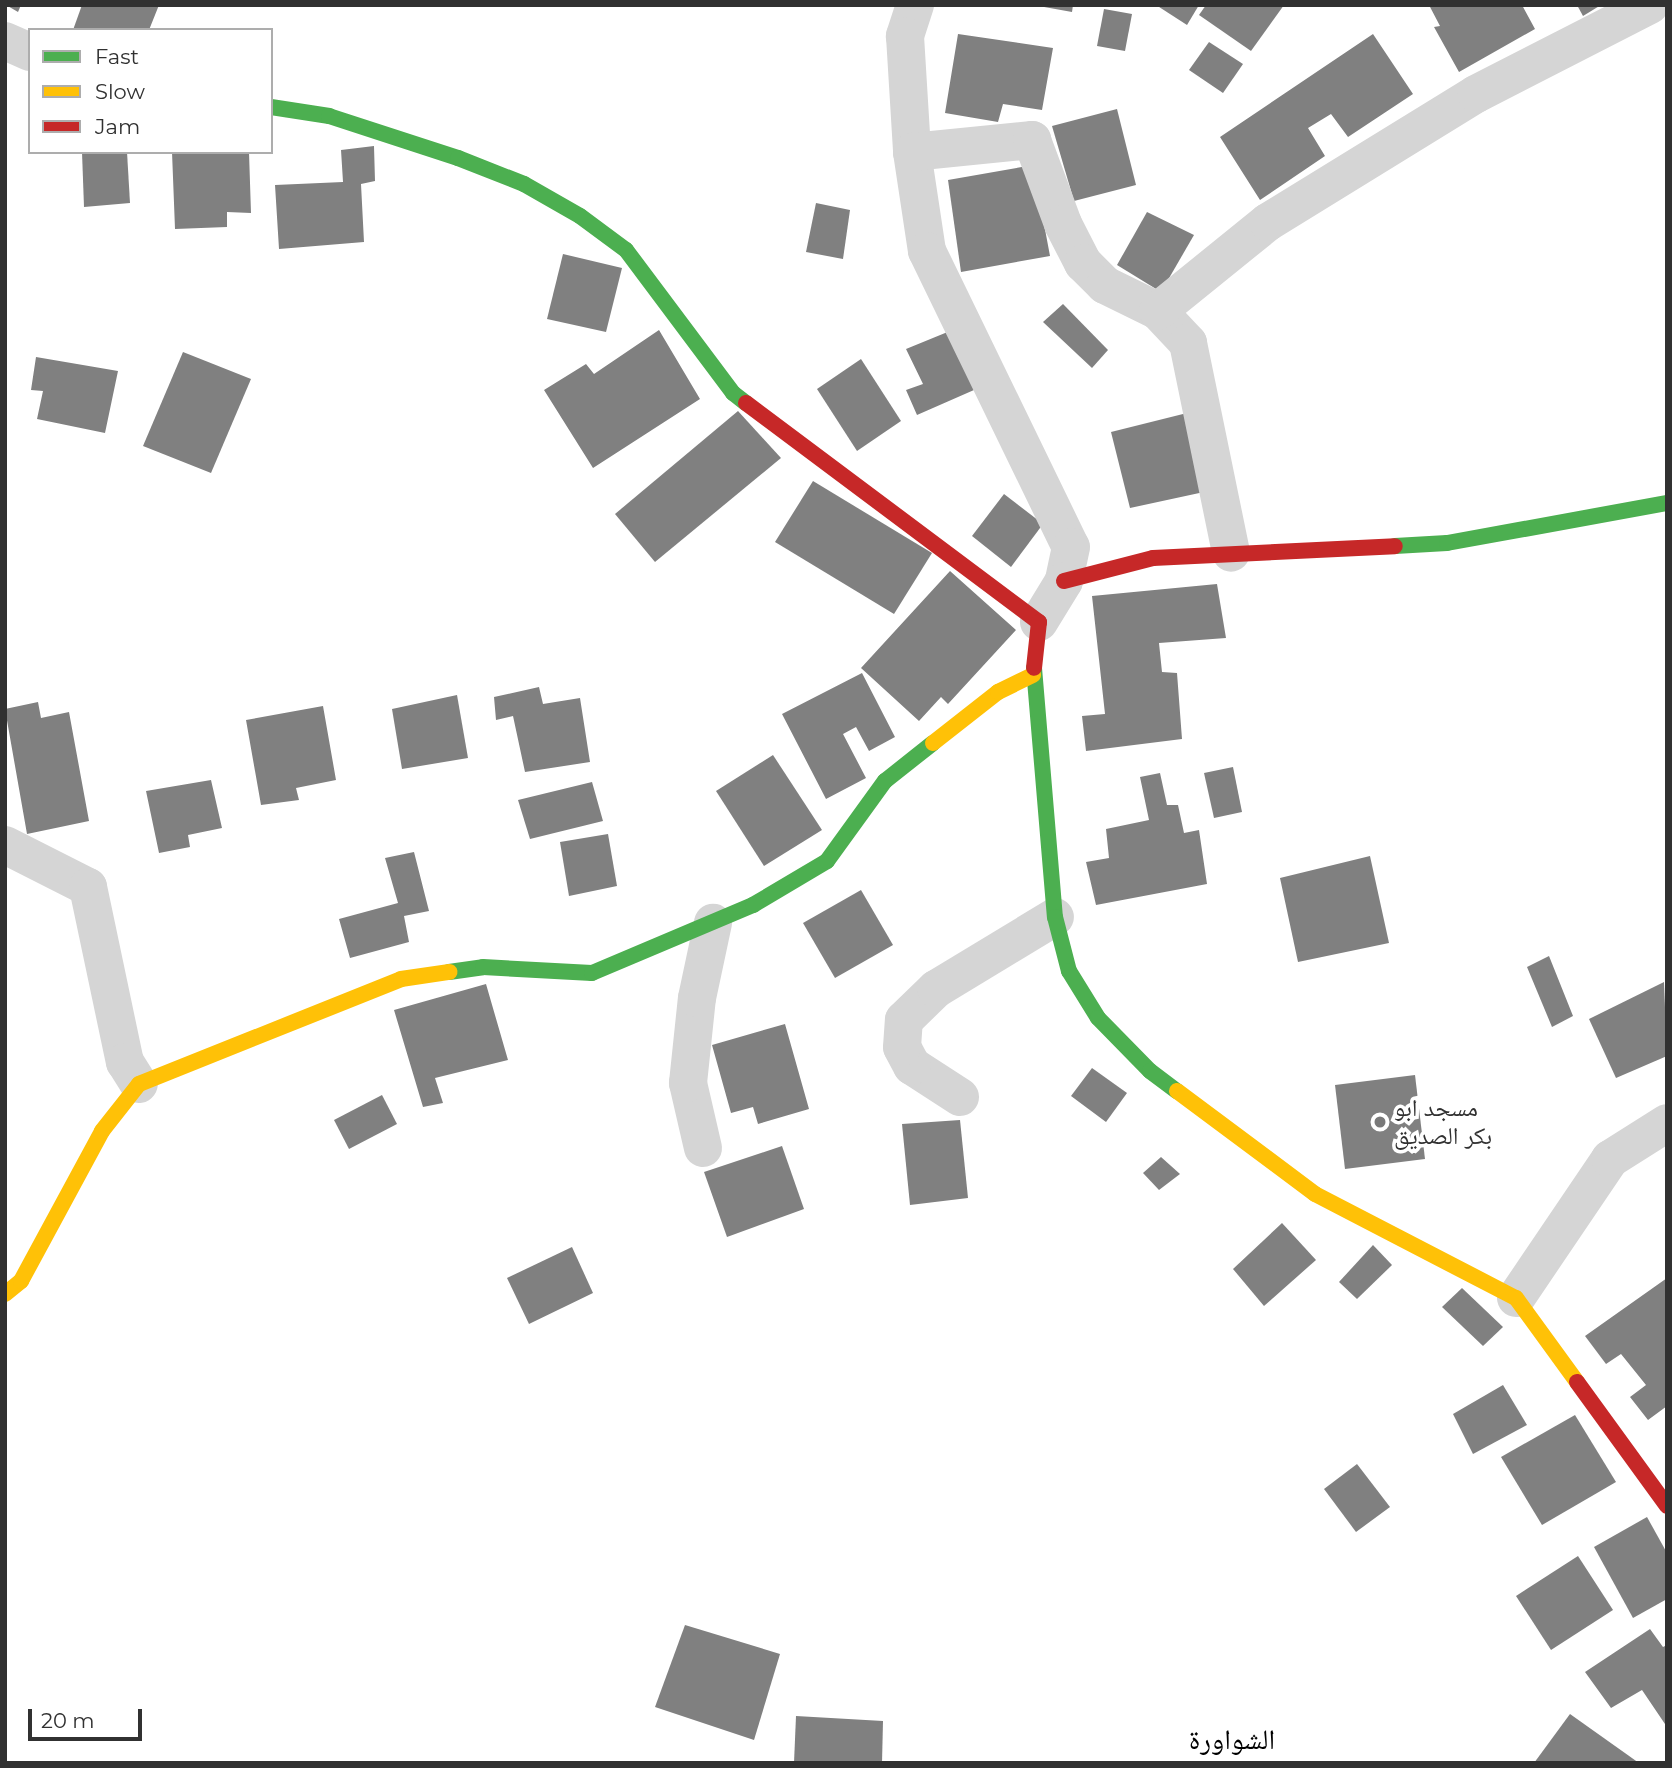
<!DOCTYPE html>
<html>
<head>
<meta charset="utf-8">
<style>
	body { margin:0 }
	#map { position:relative; width:1672px; height:1768px; overflow:hidden; background:#fff; font-family:Montserrat,"Noto Naskh Arabic",sans-serif }
	div>[style] { position:absolute }
	.building>* { inset:0; background:#808080 }
	.street>* { height:38px; margin:-19px; padding:0 19px; transform-origin:19px; border-radius:19px; background:#d5d5d5 }
	.fast>* { height:16px; margin:-8px; padding:0 8px; transform-origin:8px; border-radius:8px; background:#4caf50 }
	.slow>* { height:16px; margin:-8px; padding:0 8px; transform-origin:8px; border-radius:8px; background:#ffc107 }
	.jam>* { height:16px; margin:-8px; padding:0 8px; transform-origin:8px; border-radius:8px; background:#c62828 }
	.dots>* { width:19px; height:19px; translate:-50% -50%; box-sizing:border-box; border:4px solid #fff; border-radius:50% }
	span { translate:-50% -50%; white-space:nowrap; text-align:center; line-height:1.15; -webkit-text-stroke:7px #fff; paint-order:stroke }
	.poi-label { font-size:24px; color:#313131 }
	.left { translate:0 -50%; text-align:left }
	.quarter-label { font-size:28px; color:#000 }
	.frame { position:absolute; inset:0; border:7px solid #313131; pointer-events:none }
	.legend { position:absolute; left:28px; top:28px; width:245px; height:126px; box-sizing:border-box; background:#fff; border:2px solid #adadad; margin:0; padding:9px 12px; list-style:none; font-size:21px; color:#313131 }
	.legend li { display:flex; align-items:center; gap:14px; height:35px }
	.legend b { width:35px; border:2px solid #adadad }
	.scale { position:absolute; left:28px; top:1709px; width:114px; height:32px; box-sizing:border-box; border:4px solid #313131; border-top:0; padding-left:9px; font-size:21px; line-height:24px; white-space:nowrap; color:#313131; -webkit-text-stroke:5px #fff; paint-order:stroke }
</style>
</head>
<body>
<div id="map">
	<div class="building">
		<div style="clip-path:polygon(6px 5px,21px 5px,18px 12px)"></div>
		<div style="clip-path:polygon(82px 5px,159px 5px,149px 30px,73px 30px)"></div>
		<div style="clip-path:polygon(1033px 5px,1073px 5px,1072px 12px)"></div>
		<div style="clip-path:polygon(1156px 5px,1199px 5px,1187px 25px)"></div>
		<div style="clip-path:polygon(1206px 5px,1284px 5px,1251px 51px,1199px 15px)"></div>
		<div style="clip-path:polygon(1429px 5px,1522px 5px,1535px 29px,1459px 72px,1434px 27px,1440px 26px)"></div>
		<div style="clip-path:polygon(1577px 5px,1601px 5px,1583px 16px)"></div>
		<div style="clip-path:polygon(1104px 9px,1132px 14px,1125px 51px,1097px 46px)"></div>
		<div style="clip-path:polygon(958px 34px,1053px 48px,1042px 110px,1003px 104px,998px 122px,945px 113px)"></div>
		<div style="clip-path:polygon(1373px 34px,1413px 94px,1348px 137px,1331px 114px,1308px 128px,1325px 156px,1260px 200px,1220px 137px)"></div>
		<div style="clip-path:polygon(1209px 42px,1243px 64px,1223px 93px,1189px 70px)"></div>
		<div style="clip-path:polygon(1117px 109px,1136px 185px,1074px 201px,1052px 126px)"></div>
		<div style="clip-path:polygon(374px 146px,375px 181px,361px 184px,364px 242px,279px 249px,275px 185px,343px 182px,341px 150px)"></div>
		<div style="clip-path:polygon(82px 152px,127px 152px,130px 203px,84px 207px)"></div>
		<div style="clip-path:polygon(172px 152px,249px 152px,251px 213px,227px 212px,227px 227px,175px 229px)"></div>
		<div style="clip-path:polygon(1033px 165px,1050px 256px,961px 272px,948px 180px)"></div>
		<div style="clip-path:polygon(816px 203px,850px 210px,843px 259px,806px 252px)"></div>
		<div style="clip-path:polygon(1147px 212px,1194px 235px,1161px 292px,1117px 265px)"></div>
		<div style="clip-path:polygon(563px 254px,622px 268px,606px 332px,547px 319px)"></div>
		<div style="clip-path:polygon(1063px 304px,1108px 350px,1092px 368px,1043px 322px)"></div>
		<div style="clip-path:polygon(659px 330px,700px 399px,593px 468px,544px 390px,586px 364px,594px 374px)"></div>
		<div style="clip-path:polygon(950px 331px,974px 390px,917px 415px,906px 390px,923px 384px,906px 349px)"></div>
		<div style="clip-path:polygon(183px 352px,251px 379px,211px 473px,143px 446px)"></div>
		<div style="clip-path:polygon(36px 357px,118px 371px,105px 433px,37px 419px,43px 391px,31px 390px)"></div>
		<div style="clip-path:polygon(861px 359px,901px 421px,857px 451px,817px 389px)"></div>
		<div style="clip-path:polygon(738px 411px,781px 458px,655px 562px,615px 514px)"></div>
		<div style="clip-path:polygon(1187px 413px,1204px 492px,1130px 508px,1111px 432px)"></div>
		<div style="clip-path:polygon(813px 481px,932px 553px,894px 614px,775px 542px)"></div>
		<div style="clip-path:polygon(1004px 494px,1043px 524px,1011px 567px,972px 536px)"></div>
		<div style="clip-path:polygon(950px 571px,1016px 630px,948px 704px,941px 697px,919px 721px,861px 668px)"></div>
		<div style="clip-path:polygon(1217px 584px,1226px 638px,1159px 643px,1162px 672px,1177px 673px,1182px 739px,1086px 751px,1082px 716px,1105px 714px,1092px 596px)"></div>
		<div style="clip-path:polygon(862px 673px,895px 737px,869px 751px,856px 727px,843px 734px,866px 778px,826px 799px,782px 714px)"></div>
		<div style="clip-path:polygon(539px 687px,543px 704px,580px 698px,590px 762px,525px 772px,513px 716px,496px 720px,494px 697px)"></div>
		<div style="clip-path:polygon(457px 695px,468px 758px,402px 769px,392px 709px)"></div>
		<div style="clip-path:polygon(38px 702px,41px 718px,69px 712px,89px 821px,27px 834px,5px 709px)"></div>
		<div style="clip-path:polygon(323px 706px,336px 780px,296px 788px,299px 800px,261px 805px,246px 720px)"></div>
		<div style="clip-path:polygon(773px 755px,822px 830px,764px 866px,716px 791px)"></div>
		<div style="clip-path:polygon(1233px 767px,1242px 812px,1214px 818px,1204px 773px)"></div>
		<div style="clip-path:polygon(1160px 773px,1167px 805px,1178px 805px,1184px 833px,1199px 830px,1207px 884px,1096px 905px,1086px 862px,1109px 858px,1106px 829px,1149px 820px,1140px 777px)"></div>
		<div style="clip-path:polygon(211px 780px,222px 828px,188px 835px,190px 847px,159px 853px,146px 791px)"></div>
		<div style="clip-path:polygon(592px 782px,603px 821px,530px 839px,518px 800px)"></div>
		<div style="clip-path:polygon(608px 834px,617px 886px,569px 896px,560px 842px)"></div>
		<div style="clip-path:polygon(414px 852px,429px 911px,404px 916px,409px 942px,350px 958px,339px 919px,398px 903px,385px 858px)"></div>
		<div style="clip-path:polygon(1370px 856px,1389px 943px,1298px 962px,1280px 878px)"></div>
		<div style="clip-path:polygon(861px 890px,893px 945px,835px 978px,803px 923px)"></div>
		<div style="clip-path:polygon(1549px 956px,1573px 1016px,1552px 1027px,1527px 967px)"></div>
		<div style="clip-path:polygon(1664px 982px,1667px 1056px,1616px 1078px,1589px 1019px)"></div>
		<div style="clip-path:polygon(486px 984px,508px 1060px,435px 1078px,443px 1103px,423px 1107px,394px 1010px)"></div>
		<div style="clip-path:polygon(785px 1024px,809px 1109px,758px 1124px,753px 1107px,731px 1113px,712px 1045px)"></div>
		<div style="clip-path:polygon(1092px 1068px,1127px 1093px,1106px 1122px,1071px 1096px)"></div>
		<div style="clip-path:polygon(1415px 1075px,1425px 1159px,1345px 1169px,1335px 1085px)"></div>
		<div style="clip-path:polygon(382px 1095px,397px 1124px,349px 1149px,334px 1120px)"></div>
		<div style="clip-path:polygon(960px 1120px,968px 1198px,910px 1205px,902px 1124px)"></div>
		<div style="clip-path:polygon(782px 1146px,804px 1209px,727px 1237px,704px 1172px)"></div>
		<div style="clip-path:polygon(1161px 1157px,1180px 1174px,1159px 1190px,1143px 1173px)"></div>
		<div style="clip-path:polygon(1282px 1223px,1316px 1260px,1264px 1306px,1233px 1269px)"></div>
		<div style="clip-path:polygon(1373px 1245px,1392px 1265px,1357px 1299px,1339px 1282px)"></div>
		<div style="clip-path:polygon(572px 1247px,593px 1293px,529px 1324px,507px 1278px)"></div>
		<div style="clip-path:polygon(1667px 1278px,1667px 1406px,1648px 1420px,1630px 1397px,1646px 1385px,1621px 1354px,1606px 1364px,1585px 1336px)"></div>
		<div style="clip-path:polygon(1462px 1288px,1503px 1327px,1483px 1346px,1442px 1307px)"></div>
		<div style="clip-path:polygon(1503px 1385px,1527px 1425px,1473px 1454px,1453px 1414px)"></div>
		<div style="clip-path:polygon(1575px 1415px,1616px 1482px,1542px 1525px,1501px 1457px)"></div>
		<div style="clip-path:polygon(1357px 1464px,1390px 1507px,1356px 1532px,1324px 1489px)"></div>
		<div style="clip-path:polygon(1647px 1517px,1667px 1553px,1667px 1599px,1633px 1618px,1594px 1547px)"></div>
		<div style="clip-path:polygon(1578px 1556px,1613px 1610px,1551px 1650px,1516px 1596px)"></div>
		<div style="clip-path:polygon(685px 1625px,780px 1654px,754px 1740px,655px 1707px)"></div>
		<div style="clip-path:polygon(1650px 1629px,1663px 1647px,1667px 1645px,1667px 1727px,1642px 1690px,1611px 1708px,1585px 1672px)"></div>
		<div style="clip-path:polygon(1570px 1714px,1639px 1763px,1534px 1763px)"></div>
		<div style="clip-path:polygon(796px 1716px,883px 1721px,882px 1763px,794px 1763px)"></div>
	</div>
	<div class="street">
		<div style="left:915px;top:5px;width:33px;rotate:108deg"></div>
		<div style="left:905px;top:36px;width:116px;rotate:86.5deg"></div>
		<div style="left:912px;top:152px;width:100px;rotate:81.4deg"></div>
		<div style="left:927px;top:251px;width:329px;rotate:64.1deg"></div>
		<div style="left:1071px;top:547px;width:35px;rotate:102deg"></div>
		<div style="left:1064px;top:581px;width:48px;rotate:121.4deg"></div>
		<div style="left:5px;top:41px;width:27px;rotate:24deg"></div>
		<div style="left:912px;top:152px;width:121px;rotate:-5.7deg"></div>
		<div style="left:1032px;top:140px;width:90px;rotate:69.7deg"></div>
		<div style="left:1063px;top:224px;width:44px;rotate:62.9deg"></div>
		<div style="left:1083px;top:263px;width:31px;rotate:45deg"></div>
		<div style="left:1105px;top:285px;width:59px;rotate:26.1deg"></div>
		<div style="left:1158px;top:311px;width:44px;rotate:46.8deg"></div>
		<div style="left:1188px;top:343px;width:214px;rotate:78.4deg"></div>
		<div style="left:1158px;top:311px;width:141px;rotate:-39deg"></div>
		<div style="left:1268px;top:222px;width:244px;rotate:-31.6deg"></div>
		<div style="left:1476px;top:94px;width:195px;rotate:-27.1deg"></div>
		<div style="left:5px;top:845px;width:93px;rotate:26.8deg"></div>
		<div style="left:88px;top:887px;width:179px;rotate:78.1deg"></div>
		<div style="left:125px;top:1062px;width:26px;rotate:58deg"></div>
		<div style="left:960px;top:1097px;width:57px;rotate:-147.1deg"></div>
		<div style="left:912px;top:1066px;width:21px;rotate:-118deg"></div>
		<div style="left:902px;top:1047px;width:27px;rotate:-86deg"></div>
		<div style="left:904px;top:1020px;width:45px;rotate:-44.1deg"></div>
		<div style="left:936px;top:989px;width:139px;rotate:-31.2deg"></div>
		<div style="left:703px;top:1148px;width:67px;rotate:-103deg"></div>
		<div style="left:688px;top:1083px;width:85px;rotate:-84deg"></div>
		<div style="left:697px;top:998px;width:77px;rotate:-78deg"></div>
		<div style="left:1516px;top:1298px;width:168px;rotate:-55.9deg"></div>
		<div style="left:1610px;top:1159px;width:67px;rotate:-32.3deg"></div>
	</div>
	<div class="fast">
		<div style="left:271px;top:107px;width:59px;rotate:8.8deg"></div>
		<div style="left:329px;top:116px;width:136px;rotate:18deg"></div>
		<div style="left:458px;top:158px;width:71px;rotate:21.5deg"></div>
		<div style="left:524px;top:184px;width:64px;rotate:29.7deg"></div>
		<div style="left:580px;top:216px;width:57px;rotate:36.5deg"></div>
		<div style="left:626px;top:250px;width:179px;rotate:53.2deg"></div>
		<div style="left:733px;top:393px;width:16px;rotate:38deg"></div>
		<div style="left:1395px;top:546px;width:52px;rotate:-3.3deg"></div>
		<div style="left:1447px;top:543px;width:224px;rotate:-10.3deg"></div>
		<div style="left:1034px;top:668px;width:250px;rotate:85.2deg"></div>
		<div style="left:1055px;top:917px;width:56px;rotate:75.5deg"></div>
		<div style="left:1069px;top:971px;width:55px;rotate:58.3deg"></div>
		<div style="left:1098px;top:1018px;width:74px;rotate:45.5deg"></div>
		<div style="left:1150px;top:1071px;width:34px;rotate:37deg"></div>
		<div style="left:449px;top:972px;width:34px;rotate:-8deg"></div>
		<div style="left:483px;top:967px;width:109px;rotate:3.2deg"></div>
		<div style="left:592px;top:973px;width:175px;rotate:-22.9deg"></div>
		<div style="left:753px;top:905px;width:86px;rotate:-30.7deg"></div>
		<div style="left:827px;top:861px;width:99px;rotate:-54.1deg"></div>
		<div style="left:885px;top:781px;width:61px;rotate:-38.4deg"></div>
	</div>
	<div class="slow">
		<div style="left:933px;top:743px;width:83px;rotate:-38.1deg"></div>
		<div style="left:998px;top:692px;width:39px;rotate:-26deg"></div>
		<div style="left:1177px;top:1091px;width:172px;rotate:36.7deg"></div>
		<div style="left:1315px;top:1194px;width:226px;rotate:27.4deg"></div>
		<div style="left:1516px;top:1298px;width:104px;rotate:54deg"></div>
		<div style="left:5px;top:1294px;width:21px;rotate:-39deg"></div>
		<div style="left:21px;top:1281px;width:170px;rotate:-61.6deg"></div>
		<div style="left:102px;top:1131px;width:60px;rotate:-51.8deg"></div>
		<div style="left:139px;top:1084px;width:282px;rotate:-21.8deg"></div>
		<div style="left:401px;top:979px;width:49px;rotate:-8.3deg"></div>
	</div>
	<div class="jam">
		<div style="left:746px;top:403px;width:366px;rotate:36.8deg"></div>
		<div style="left:1039px;top:622px;width:46px;rotate:96.2deg"></div>
		<div style="left:1064px;top:581px;width:92px;rotate:-14.5deg"></div>
		<div style="left:1153px;top:558px;width:242px;rotate:-2.8deg"></div>
		<div style="left:1577px;top:1382px;width:153px;rotate:54deg"></div>
	</div>
	<div class="dots">
		<div style="left:1380px;top:1122px;background:#797979"></div>
	</div>
	<div class="poi-label">
		<span class="left" style="left:1394px;top:1122px">مسجد ابو<br>بكر الصديق</span>
	</div>
	<div class="quarter-label">
		<span style="left:1232px;top:1739px">الشواورة</span>
	</div>
	<div class="frame"></div>
	<ul class="legend">
	<li><b style="height:9px;background:#4caf50"></b>Fast</li>
	<li><b style="height:9px;background:#ffc107"></b>Slow</li>
	<li><b style="height:9px;background:#c62828"></b>Jam</li>
	</ul>
	<div class="scale">20 m</div>
</div>
</body>
</html>
